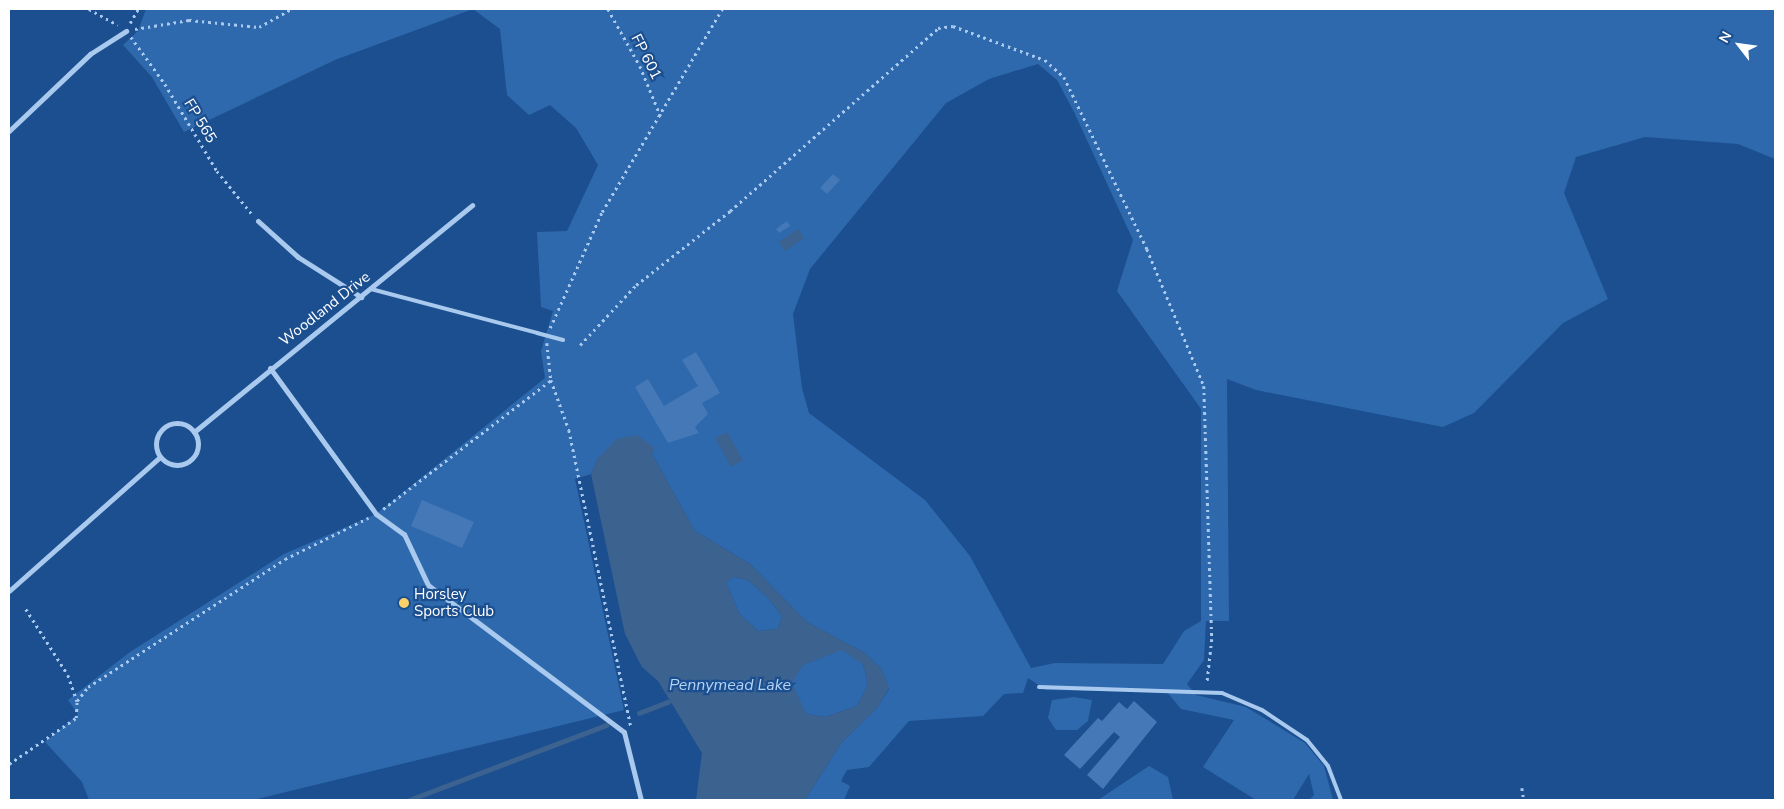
<!DOCTYPE html>
<html>
<head>
<meta charset="utf-8">
<style>
	body { margin:0 }
	#map { position:relative; width:1784px; height:809px; overflow:hidden; background:#1b4f8f; font-family:"Nunito Sans",sans-serif }
	div>[style] { position:absolute }
	.green>* { inset:0; background:#2e69ad }
	.water>* { inset:0; background:#3c6290 }
	.stream>* { height:4.5px; margin:-2.25px; padding:0 2.25px; transform-origin:2.25px; border-radius:2.25px; background:#3c6290 }
	.building>* { inset:0; background:#4478b7 }
	.path>* { height:2.5px; margin-top:-1.25px; transform-origin:0; background:repeating-linear-gradient(90deg,#a9c9ee 0 2.5px,transparent 0 6.5px) }
	.service>* { height:4px; margin:-2px; padding:0 2px; transform-origin:2px; border-radius:2px; background:#a9c9ee }
	.minor>* { height:5px; margin:-2.5px; padding:0 2.5px; transform-origin:2.5px; border-radius:2.5px; background:#a9c9ee }
	.minor>.ring { margin:-2.5px; padding:0; box-sizing:content-box; background:none; border:5px solid #a9c9ee; border-radius:50% }
	.service-bridge>* { height:4px; margin:-2px; padding:0 2px; transform-origin:2px; border-radius:2px; background:#a9c9ee }
	.dots>* { width:14px; height:14px; translate:-50% -50%; box-sizing:border-box; border:2px solid #1b4f8f; border-radius:50% }
	span { translate:-50% -50%; white-space:nowrap; text-align:center; line-height:1.15; -webkit-text-stroke:4.5px #1b4f8f; paint-order:stroke }
	.street-label { font-size:15px; color:#fff }
	.poi-label { font-size:15px; color:#fff }
	.left { translate:0 -50%; text-align:left }
	.water-label { font-size:16px; color:#b5d3f5; font-style:italic }
	.frame { position:absolute; inset:0; border:10px solid #fff; pointer-events:none }
	.north { position:absolute; left:1714px; top:20px; width:50px; height:50px; -webkit-text-stroke:4px #1b4f8f; paint-order:stroke; rotate:300deg; font-size:14px; font-weight:700; line-height:20px; text-align:center; color:#fff }
	.north::after { content:''; display:block; margin:auto; width:18px; height:22px; background:#fff; clip-path:polygon(50% 0,100% 100%,50% 72%,0 100%) }
</style>
</head>
<body>
<div id="map">
	<div class="green">
		<div style="clip-path:polygon(evenodd,146px 9px,1775px 9px,1775px 159px,1738px 144px,1645px 137px,1576px 157px,1564px 193px,1608px 299px,1563px 323px,1474px 413px,1443px 427px,1256px 390px,1227px 379px,1229px 621px,1206px 621px,1204px 660px,1187px 684px,1196px 695px,1246px 707px,1305px 743px,1324px 766px,1333px 800px,1309px 800px,1314px 795px,1309px 774px,1293px 800px,1256px 800px,1203px 767px,1234px 720px,1181px 709px,1167px 692px,1046px 690px,1028px 678px,1023px 693px,1004px 694px,983px 716px,909px 721px,869px 767px,847px 770px,841px 781px,850px 786px,844px 800px,805px 800px,842px 742px,877px 708px,889px 689px,882px 670px,865px 653px,807px 622px,750px 564px,695px 531px,652px 454px,654px 448px,598px 458px,591px 474px,575px 479px,624px 710px,253px 800px,89px 800px,82px 782px,45px 742px,78px 714px,68px 700px,130px 652px,284px 554px,376px 514px,545px 378px,541px 351px,553px 311px,541px 307px,537px 232px,567px 231px,598px 165px,576px 128px,550px 105px,529px 115px,507px 95px,500px 29px,473px 9px,335px 60px,184px 132px,152px 77px,123px 45px,138px 31px,146px 9px,1038px 64px,1057px 80px,1074px 112px,1133px 240px,1117px 291px,1201px 409px,1201px 621px,1184px 631px,1163px 664px,1055px 663px,1031px 668px,970px 556px,925px 500px,809px 413px,802px 388px,793px 314px,810px 269px,946px 103px,989px 79px,1038px 64px)"></div>
		<div style="clip-path:polygon(734px 577px,748px 580px,768px 598px,782px 616px,778px 629px,758px 631px,739px 613px,726px 582px)"></div>
		<div style="clip-path:polygon(843px 649px,863px 664px,868px 684px,857px 706px,825px 717px,806px 714px,791px 683px,803px 665px)"></div>
		<div style="clip-path:polygon(1074px 697px,1092px 700px,1088px 721px,1077px 730px,1056px 730px,1048px 718px,1052px 700px)"></div>
		<div style="clip-path:polygon(1149px 766px,1168px 777px,1173px 800px,1098px 800px)"></div>
	</div>
	<div class="water">
		<div style="clip-path:polygon(798px 229px,804px 238px,785px 251px,779px 242px)"></div>
		<div style="clip-path:polygon(727px 432px,743px 460px,731px 467px,715px 438px)"></div>
		<div style="clip-path:polygon(evenodd,637px 435px,655px 448px,652px 454px,695px 531px,750px 564px,807px 622px,865px 653px,882px 670px,889px 688px,877px 708px,842px 742px,805px 800px,696px 800px,702px 753px,658px 681px,642px 667px,625px 634px,591px 474px,598px 458px,617px 439px,637px 435px,734px 577px,748px 580px,768px 598px,782px 616px,778px 629px,758px 631px,739px 613px,726px 582px,734px 577px,637px 435px,842px 650px,863px 664px,868px 684px,857px 706px,825px 717px,806px 714px,792px 683px,803px 665px,842px 650px)"></div>
	</div>
	<div class="stream">
		<div style="left:639px;top:713px;width:31px;rotate:-21deg"></div>
		<div style="left:409px;top:800px;width:211px;rotate:-20.8deg"></div>
	</div>
	<div class="building">
		<div style="clip-path:polygon(833px 174px,840px 180px,827px 194px,820px 188px)"></div>
		<div style="clip-path:polygon(787px 221px,790px 226px,779px 233px,776px 229px)"></div>
		<div style="clip-path:polygon(696px 352px,720px 393px,702px 403px,708px 414px,695px 427px,699px 433px,668px 443px,635px 387px,648px 379px,664px 406px,698px 386px,682px 360px)"></div>
		<div style="clip-path:polygon(422px 500px,474px 522px,462px 548px,411px 526px)"></div>
		<div style="clip-path:polygon(1134px 701px,1157px 722px,1103px 789px,1087px 775px,1120px 737px,1114px 732px,1080px 769px,1064px 755px,1098px 718px,1102px 721px,1119px 702px,1127px 709px)"></div>
	</div>
	<div class="path">
		<div style="left:89px;top:9px;width:33px;rotate:29deg"></div>
		<div style="left:608px;top:9px;width:65px;rotate:60.7deg"></div>
		<div style="left:640px;top:66px;width:55px;rotate:67.6deg"></div>
		<div style="left:130px;top:23px;width:16px;rotate:-60deg"></div>
		<div style="left:135px;top:29px;width:55px;rotate:-9.5deg"></div>
		<div style="left:189px;top:20px;width:70px;rotate:5.7deg"></div>
		<div style="left:259px;top:27px;width:38px;rotate:-29deg"></div>
		<div style="left:131px;top:37px;width:58px;rotate:54.1deg"></div>
		<div style="left:165px;top:84px;width:101px;rotate:59.1deg"></div>
		<div style="left:217px;top:171px;width:55px;rotate:50.9deg"></div>
		<div style="left:550px;top:328px;width:127px;rotate:-65.9deg"></div>
		<div style="left:602px;top:212px;width:236px;rotate:-59.4deg"></div>
		<div style="left:547px;top:343px;width:37px;rotate:84deg"></div>
		<div style="left:551px;top:380px;width:53px;rotate:70.2deg"></div>
		<div style="left:569px;top:430px;width:303px;rotate:78.2deg"></div>
		<div style="left:580px;top:345px;width:82px;rotate:-47deg"></div>
		<div style="left:636px;top:285px;width:120px;rotate:-38.2deg"></div>
		<div style="left:730px;top:211px;width:277px;rotate:-41.3deg"></div>
		<div style="left:938px;top:28px;width:15px;rotate:-8deg"></div>
		<div style="left:953px;top:26px;width:98px;rotate:20.3deg"></div>
		<div style="left:1045px;top:60px;width:25px;rotate:42deg"></div>
		<div style="left:1064px;top:77px;width:191px;rotate:64.2deg"></div>
		<div style="left:1147px;top:249px;width:148px;rotate:67.4deg"></div>
		<div style="left:1204px;top:386px;width:253px;rotate:88.2deg"></div>
		<div style="left:1212px;top:639px;width:45px;rotate:96.3deg"></div>
		<div style="left:383px;top:509px;width:212px;rotate:-37.5deg"></div>
		<div style="left:26px;top:609px;width:78px;rotate:57.5deg"></div>
		<div style="left:68px;top:675px;width:28px;rotate:71deg"></div>
		<div style="left:9px;top:764px;width:81px;rotate:-34.5deg"></div>
		<div style="left:76px;top:718px;width:17px;rotate:-87deg"></div>
		<div style="left:77px;top:701px;width:18px;rotate:-52deg"></div>
		<div style="left:88px;top:687px;width:235px;rotate:-33deg"></div>
		<div style="left:285px;top:559px;width:93px;rotate:-26.3deg"></div>
		<div style="left:1522px;top:788px;width:12px;rotate:81deg"></div>
	</div>
	<div class="service">
		<div style="left:371px;top:289px;width:172px;rotate:14.8deg"></div>
		<div style="left:1039px;top:687px;width:183px;rotate:1.9deg"></div>
		<div style="left:1222px;top:693px;width:43px;rotate:23deg"></div>
		<div style="left:1262px;top:710px;width:54px;rotate:33.7deg"></div>
		<div style="left:1307px;top:740px;width:33px;rotate:51deg"></div>
		<div style="left:1328px;top:766px;width:36px;rotate:69deg"></div>
	</div>
	<div class="minor">
		<div style="left:9px;top:131px;width:112px;rotate:-43.5deg"></div>
		<div style="left:90px;top:54px;width:43px;rotate:-32.6deg"></div>
		<div style="left:258px;top:221px;width:54px;rotate:42deg"></div>
		<div style="left:298px;top:257px;width:75px;rotate:32.4deg"></div>
		<div style="left:270px;top:368px;width:180px;rotate:54deg"></div>
		<div style="left:376px;top:514px;width:34px;rotate:36deg"></div>
		<div style="left:404px;top:534px;width:56px;rotate:64.8deg"></div>
		<div style="left:428px;top:585px;width:245px;rotate:36.9deg"></div>
		<div style="left:624px;top:732px;width:70px;rotate:76deg"></div>
		<div class="ring" style="left:156px;top:423px;width:37px;height:37px"></div>
		<div style="left:194px;top:432px;width:359px;rotate:-39.2deg"></div>
		<div style="left:9px;top:591px;width:202px;rotate:-41.6deg"></div>
	</div>
	<div class="service-bridge">
		<div style="left:537px;top:333px;width:27px;rotate:15deg"></div>
	</div>
	<div class="dots">
		<div style="left:404px;top:603px;background:#ffd166"></div>
	</div>
	<div class="street-label">
		<span style="left:646px;top:57px;rotate:63deg">FP 601</span>
		<span style="left:200px;top:121px;rotate:59deg">FP 565</span>
		<span style="left:325px;top:309px;rotate:-38deg">Woodland Drive</span>
	</div>
	<div class="poi-label">
		<span class="left" style="left:414px;top:603px">Horsley<br>Sports Club</span>
	</div>
	<div class="water-label">
		<span style="left:730px;top:685px">Pennymead Lake</span>
	</div>
	<div class="frame"></div>
	<div class="north">N</div>
</div>
</body>
</html>
